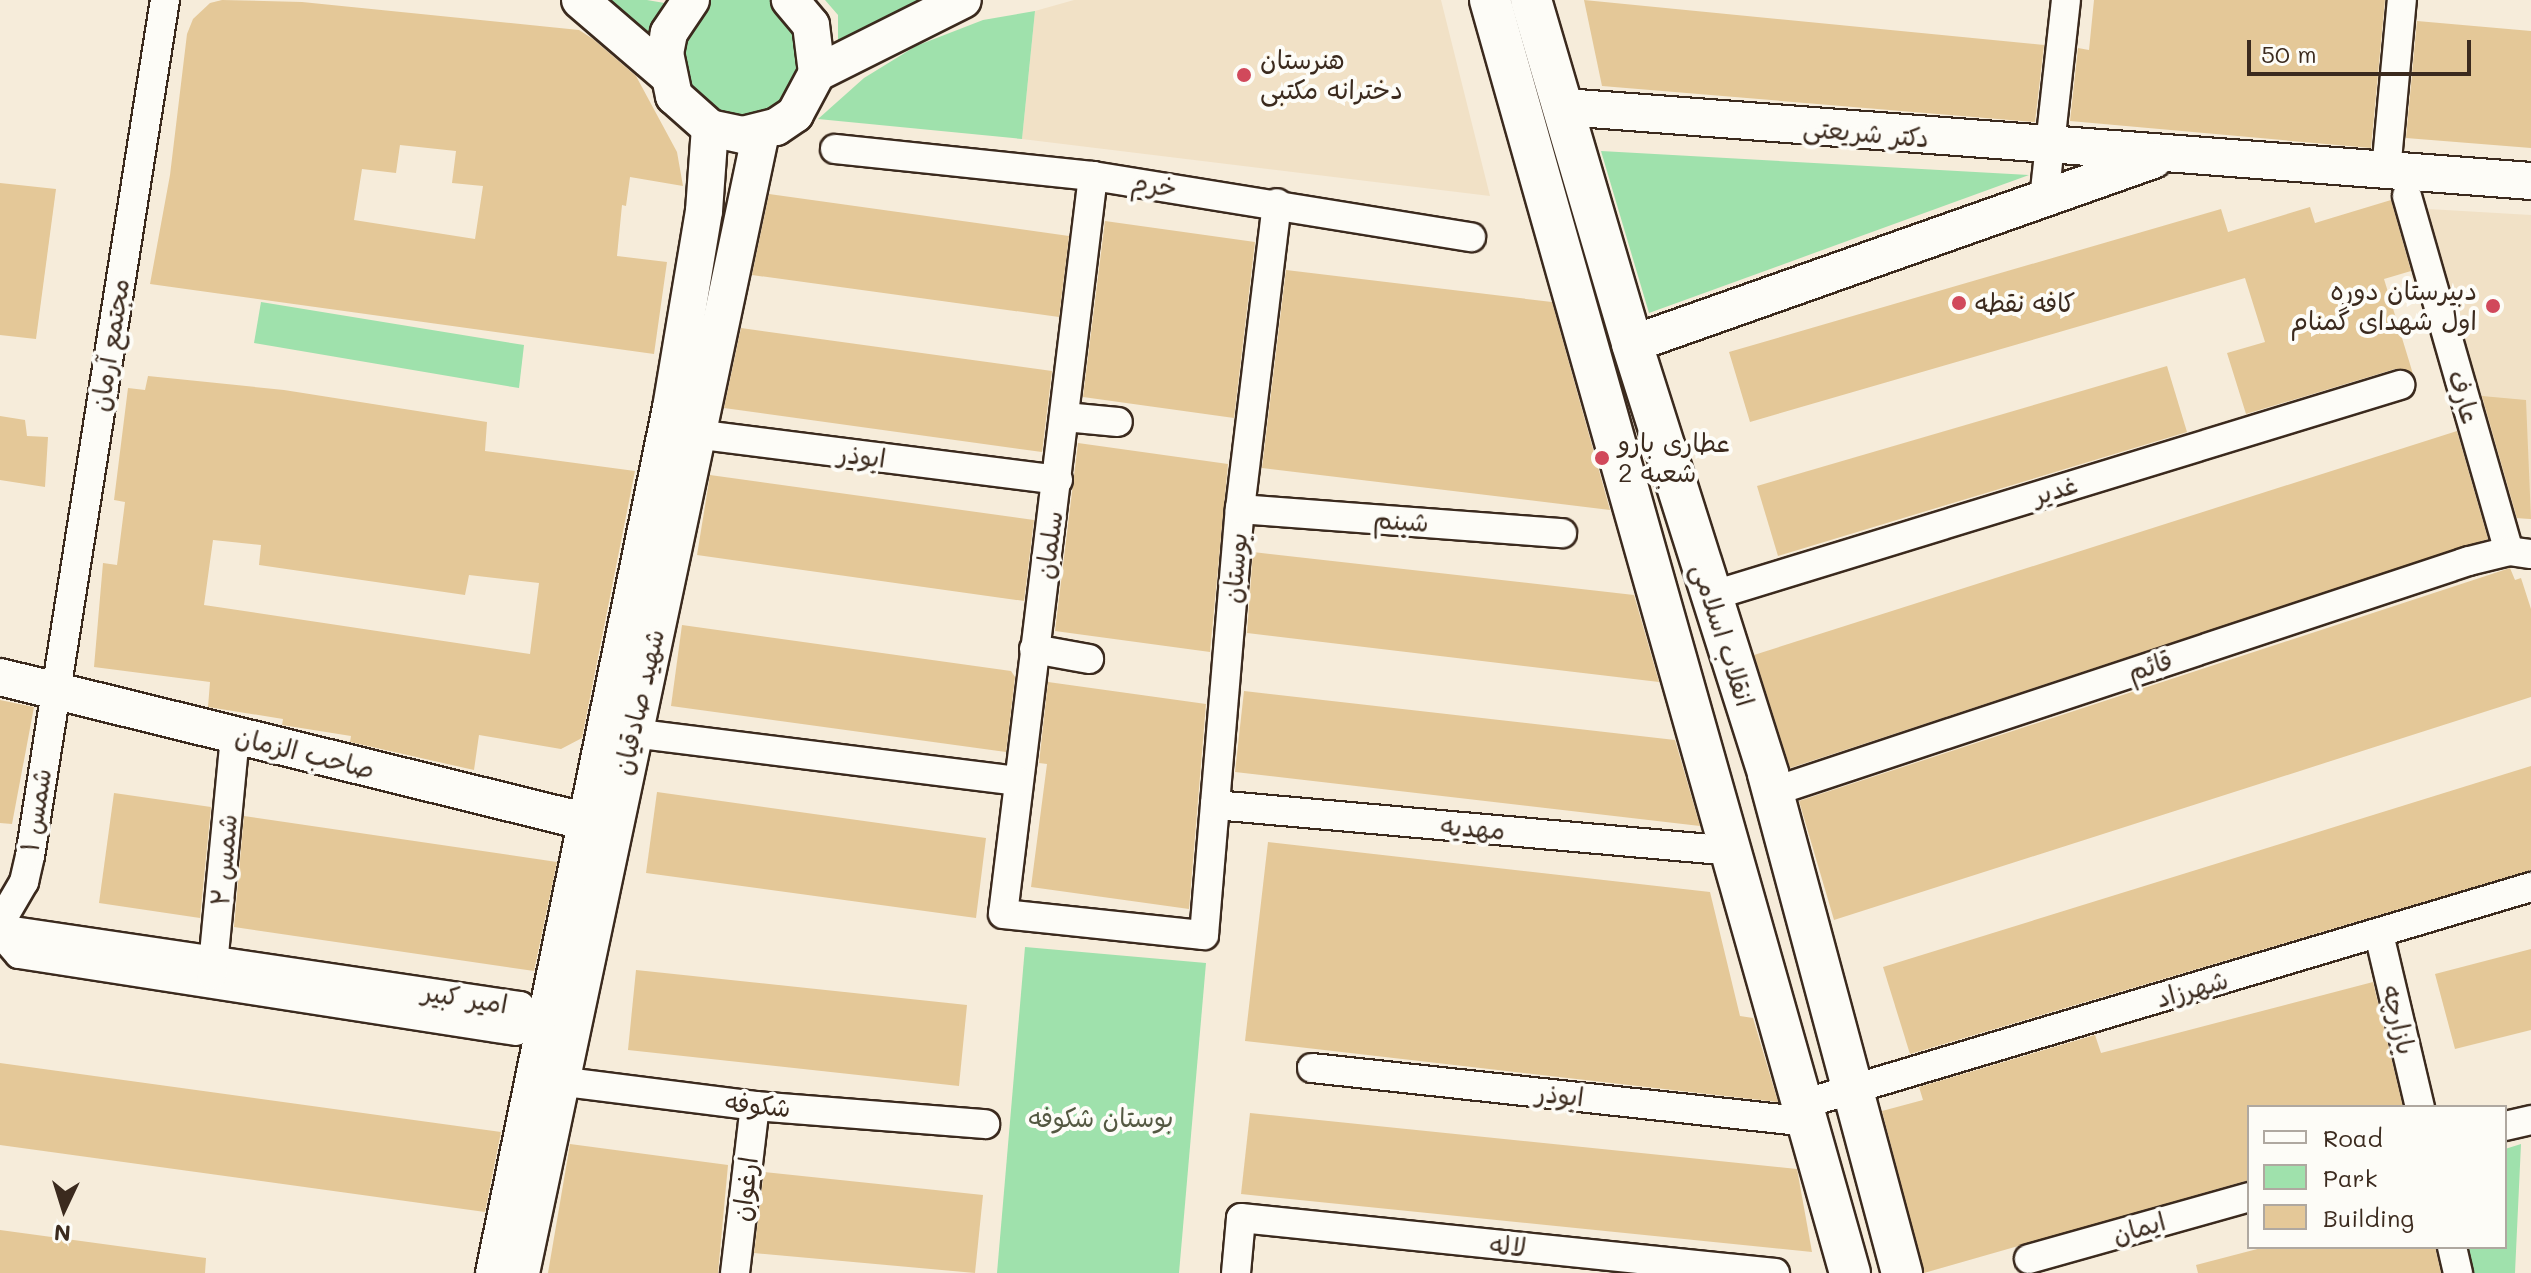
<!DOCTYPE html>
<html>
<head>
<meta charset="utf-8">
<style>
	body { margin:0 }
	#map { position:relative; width:2531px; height:1273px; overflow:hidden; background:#f6ecda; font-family:Mali,"Playpen Sans Arabic",sans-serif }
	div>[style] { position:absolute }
	.built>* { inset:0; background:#f1e1c6 }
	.green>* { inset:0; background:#9fe1ac }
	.building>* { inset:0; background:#e4c898 }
	.roads { filter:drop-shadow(2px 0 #3b2a1e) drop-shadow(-2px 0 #3b2a1e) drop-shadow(0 2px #3b2a1e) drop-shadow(0 -2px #3b2a1e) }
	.minor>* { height:28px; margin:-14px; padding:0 14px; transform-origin:14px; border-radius:14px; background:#fdfcf7 }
	.tertiary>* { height:36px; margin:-18px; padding:0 18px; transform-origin:18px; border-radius:18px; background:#fdfcf7 }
	.secondary>* { height:40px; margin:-20px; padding:0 20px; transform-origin:20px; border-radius:20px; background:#fdfcf7 }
	.dots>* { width:22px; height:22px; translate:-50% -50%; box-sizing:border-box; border:4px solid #fdfcf7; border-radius:50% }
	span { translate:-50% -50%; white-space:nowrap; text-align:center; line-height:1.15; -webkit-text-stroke:8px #fdfcf7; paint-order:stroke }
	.poi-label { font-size:26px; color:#3b2a1e }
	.left { translate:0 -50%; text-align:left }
	.right { translate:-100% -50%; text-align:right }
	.street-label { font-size:26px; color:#3b2a1e }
	.park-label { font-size:26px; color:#545842 }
	.legend { position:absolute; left:2247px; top:1105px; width:260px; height:144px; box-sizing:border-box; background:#fdfcf7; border:2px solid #afa8a0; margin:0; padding:10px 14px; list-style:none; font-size:24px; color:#3b2a1e }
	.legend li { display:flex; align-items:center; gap:16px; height:40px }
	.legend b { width:40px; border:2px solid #afa8a0 }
	.north { position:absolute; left:24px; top:1169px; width:80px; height:80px; -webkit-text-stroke:6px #fdfcf7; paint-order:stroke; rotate:184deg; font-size:22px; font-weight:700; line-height:32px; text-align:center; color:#3b2a1e }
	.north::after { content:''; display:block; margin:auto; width:28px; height:36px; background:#3b2a1e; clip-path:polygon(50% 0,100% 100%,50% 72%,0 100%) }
	.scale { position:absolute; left:2247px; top:40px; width:224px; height:36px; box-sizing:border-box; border:4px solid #3b2a1e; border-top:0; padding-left:10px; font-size:24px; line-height:28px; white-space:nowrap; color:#3b2a1e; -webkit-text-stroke:6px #fdfcf7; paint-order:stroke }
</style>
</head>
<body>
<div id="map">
	<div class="built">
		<div style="clip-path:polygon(1074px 0,1441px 0,1490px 196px,1022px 139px,1035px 11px)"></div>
		<div style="clip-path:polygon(2428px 209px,2531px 215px,2531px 519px,2513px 518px)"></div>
	</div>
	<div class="green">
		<div style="clip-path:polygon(596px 0,647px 0,676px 5px,654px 43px)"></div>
		<div style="clip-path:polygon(711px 0,770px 0,804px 37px,795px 99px,758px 123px,695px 108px,676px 45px,698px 8px)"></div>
		<div style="clip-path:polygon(825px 0,924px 0,838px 46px,838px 15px)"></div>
		<div style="clip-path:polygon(1035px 11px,1022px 139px,818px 119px,864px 78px,916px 46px,983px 20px)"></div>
		<div style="clip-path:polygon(1601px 151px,2029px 175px,1649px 313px)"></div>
		<div style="clip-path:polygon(261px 302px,524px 345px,519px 388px,254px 343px)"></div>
		<div style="clip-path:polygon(1025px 947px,1206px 963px,1179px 1273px,997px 1273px)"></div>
		<div style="clip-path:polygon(2521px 1144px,2515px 1273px,2472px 1273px,2466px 1247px,2505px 1247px,2505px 1149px)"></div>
	</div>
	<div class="building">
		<div style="clip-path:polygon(evenodd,222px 0,302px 2px,579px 30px,593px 39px,636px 76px,677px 152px,683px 186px,630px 177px,626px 206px,622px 205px,617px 256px,667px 262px,654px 354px,150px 284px,170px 175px,187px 34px,193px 19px,210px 3px,222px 0,400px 145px,456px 151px,452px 183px,483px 186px,475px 239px,354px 220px,362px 169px,396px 173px,400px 145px)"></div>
		<div style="clip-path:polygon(1584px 0,2044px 45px,2035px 122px,1602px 86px)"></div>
		<div style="clip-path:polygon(2094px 0,2385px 0,2371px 148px,2070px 121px,2078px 48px,2089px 50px)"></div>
		<div style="clip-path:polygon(2417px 21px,2531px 31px,2531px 148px,2406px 138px)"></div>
		<div style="clip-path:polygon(0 183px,56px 189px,36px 339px,0 335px)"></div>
		<div style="clip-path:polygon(769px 194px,1069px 236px,1059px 317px,752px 275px)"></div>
		<div style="clip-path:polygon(2391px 200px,2411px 271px,2384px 279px,2413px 374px,2395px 369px,2246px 414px,2227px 353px,2265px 342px,2245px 278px,1750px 422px,1729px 352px,2221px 209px,2228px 232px,2310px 207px,2315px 223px)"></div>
		<div style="clip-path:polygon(1105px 221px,1255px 242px,1234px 418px,1083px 397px)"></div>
		<div style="clip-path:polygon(1286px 270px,1552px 302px,1610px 510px,1262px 468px)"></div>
		<div style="clip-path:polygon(741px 328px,1052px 371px,1042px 452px,724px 408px)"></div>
		<div style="clip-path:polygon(2167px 366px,2187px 432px,1778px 556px,1757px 486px)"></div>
		<div style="clip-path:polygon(evenodd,148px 376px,284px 390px,487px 422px,485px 451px,635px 471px,582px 738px,561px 749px,479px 735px,474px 770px,350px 742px,351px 736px,282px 725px,283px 719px,208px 707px,210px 682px,94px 667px,103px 563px,117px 565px,125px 502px,114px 500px,128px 388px,145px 390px,148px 376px,213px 540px,261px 545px,259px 565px,465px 595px,469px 575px,539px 583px,530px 654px,204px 605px,213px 540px)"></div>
		<div style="clip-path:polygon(2482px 396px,2526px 400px,2531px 519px,2517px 518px)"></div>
		<div style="clip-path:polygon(0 416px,25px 420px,27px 436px,48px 437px,45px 487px,0 480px)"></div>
		<div style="clip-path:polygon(2457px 431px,2488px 539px,1790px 768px,1754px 655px)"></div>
		<div style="clip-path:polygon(1078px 443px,1228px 464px,1210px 652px,1055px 631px)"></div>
		<div style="clip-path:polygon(710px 475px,1034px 520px,1024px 601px,697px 555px)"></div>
		<div style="clip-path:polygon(1253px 552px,1634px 595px,1659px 682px,1247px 633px)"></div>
		<div style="clip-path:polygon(2510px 568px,2515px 580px,2521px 578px,2531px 609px,2531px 697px,1834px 920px,1799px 801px)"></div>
		<div style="clip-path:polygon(682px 625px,1011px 671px,1015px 677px,1006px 752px,671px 706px)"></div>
		<div style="clip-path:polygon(1048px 682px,1206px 704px,1189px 909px,1031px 887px,1047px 764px,1039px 763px)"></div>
		<div style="clip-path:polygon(1244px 691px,1675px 740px,1700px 826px,1235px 772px)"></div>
		<div style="clip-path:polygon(0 700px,34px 707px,12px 824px,0 823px)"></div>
		<div style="clip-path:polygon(2531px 766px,2531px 870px,1910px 1054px,1883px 967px)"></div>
		<div style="clip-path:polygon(657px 792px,986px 838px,976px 918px,646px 873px)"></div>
		<div style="clip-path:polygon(114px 793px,211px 807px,200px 918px,99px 903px)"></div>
		<div style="clip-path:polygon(244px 816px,557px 862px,534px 971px,234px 927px)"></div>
		<div style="clip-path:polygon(1268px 842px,1710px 892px,1740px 1016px,1753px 1018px,1778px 1102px,1245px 1041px)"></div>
		<div style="clip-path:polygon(2531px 949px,2531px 1030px,2455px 1049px,2435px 974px)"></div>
		<div style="clip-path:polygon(636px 970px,967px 1005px,959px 1086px,628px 1050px)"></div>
		<div style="clip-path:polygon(2373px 982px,2403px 1107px,2249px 1107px,2249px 1180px,1924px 1273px,1882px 1111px,1923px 1100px,1919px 1087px,2095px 1035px,2101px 1053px)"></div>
		<div style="clip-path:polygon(0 1063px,501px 1132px,485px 1212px,0 1145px)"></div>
		<div style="clip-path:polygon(1250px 1113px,1797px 1169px,1812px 1252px,1241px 1194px)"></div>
		<div style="clip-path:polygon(570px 1144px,728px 1165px,718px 1273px,548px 1273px)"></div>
		<div style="clip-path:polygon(764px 1172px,983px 1195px,975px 1273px,754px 1253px)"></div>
		<div style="clip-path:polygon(0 1230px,206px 1258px,205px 1273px,0 1273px)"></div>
		<div style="clip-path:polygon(2265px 1247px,2435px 1247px,2441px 1273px,2198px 1273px,2196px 1265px)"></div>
	</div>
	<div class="roads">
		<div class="minor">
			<div style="left:835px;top:149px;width:259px;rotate:6deg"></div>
			<div style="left:1093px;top:176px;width:383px;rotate:9.2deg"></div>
			<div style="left:2386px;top:171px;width:172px;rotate:-84.7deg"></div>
			<div style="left:1093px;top:176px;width:743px;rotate:96.95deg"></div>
			<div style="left:1003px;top:914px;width:202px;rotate:6deg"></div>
			<div style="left:1204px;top:935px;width:428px;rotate:-85.2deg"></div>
			<div style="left:1240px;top:509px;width:308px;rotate:-83.1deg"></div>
			<div style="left:2407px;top:196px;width:369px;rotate:74deg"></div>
			<div style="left:2044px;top:199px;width:200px;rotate:-83.7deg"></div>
			<div style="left:1065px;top:417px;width:53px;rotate:5.4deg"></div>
			<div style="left:679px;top:432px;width:382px;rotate:7.2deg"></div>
			<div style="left:1240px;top:509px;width:323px;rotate:4.3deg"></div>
			<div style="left:1711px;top:596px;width:721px;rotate:-17.03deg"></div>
			<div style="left:1034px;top:649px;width:56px;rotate:10.3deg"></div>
			<div style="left:617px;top:731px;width:403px;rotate:7.1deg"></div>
			<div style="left:1772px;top:792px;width:734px;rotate:-18.34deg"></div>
			<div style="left:2469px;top:561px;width:41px;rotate:-14deg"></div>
			<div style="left:2509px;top:551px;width:22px;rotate:8deg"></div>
			<div style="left:1215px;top:805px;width:519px;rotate:5.08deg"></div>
			<div style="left:0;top:923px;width:48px;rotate:-59.7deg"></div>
			<div style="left:24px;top:882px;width:27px;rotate:-77deg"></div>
			<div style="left:30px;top:856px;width:867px;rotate:-81.04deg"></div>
			<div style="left:0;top:929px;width:526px;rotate:8.42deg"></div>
			<div style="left:520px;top:1006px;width:14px;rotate:73deg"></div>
			<div style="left:524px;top:1019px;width:14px;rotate:124deg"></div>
			<div style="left:516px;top:1031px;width:503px;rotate:-171.19deg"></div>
			<div style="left:19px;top:954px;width:29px;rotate:-131deg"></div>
			<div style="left:2379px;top:934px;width:178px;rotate:76.7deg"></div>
			<div style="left:212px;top:975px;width:240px;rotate:-84.5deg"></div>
			<div style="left:1312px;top:1068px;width:499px;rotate:6.2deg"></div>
			<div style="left:542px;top:1079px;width:215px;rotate:7.2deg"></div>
			<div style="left:755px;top:1106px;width:231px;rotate:4.5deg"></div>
			<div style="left:1803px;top:1104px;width:760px;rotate:-16.6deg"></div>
			<div style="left:2505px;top:1126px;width:27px;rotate:-13deg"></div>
			<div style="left:2452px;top:1247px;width:27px;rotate:77deg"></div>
			<div style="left:2029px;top:1259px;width:229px;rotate:-15.7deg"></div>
			<div style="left:735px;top:1273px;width:168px;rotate:-83.2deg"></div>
			<div style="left:1236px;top:1273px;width:55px;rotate:-84.8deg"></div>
			<div style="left:1241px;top:1218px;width:537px;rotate:5.88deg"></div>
		</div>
		<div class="tertiary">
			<div style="left:580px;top:0;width:113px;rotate:40.7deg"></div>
			<div style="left:691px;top:0;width:40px;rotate:124deg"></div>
			<div style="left:669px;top:33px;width:20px;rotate:101deg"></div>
			<div style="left:665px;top:53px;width:44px;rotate:78.2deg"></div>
			<div style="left:674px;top:96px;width:48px;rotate:41.6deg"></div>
			<div style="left:710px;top:128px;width:34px;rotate:12deg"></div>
			<div style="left:743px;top:135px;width:34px;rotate:-14deg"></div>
			<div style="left:776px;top:127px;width:23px;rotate:-34deg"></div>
			<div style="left:795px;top:114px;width:47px;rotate:-61.8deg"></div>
			<div style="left:817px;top:73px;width:48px;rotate:-97.1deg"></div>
			<div style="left:811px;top:25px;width:33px;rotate:-130deg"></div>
			<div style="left:817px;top:73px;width:163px;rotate:-26.6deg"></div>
			<div style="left:1565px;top:107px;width:969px;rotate:4.38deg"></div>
			<div style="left:1632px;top:344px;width:553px;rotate:-19.45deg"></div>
			<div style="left:0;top:677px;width:626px;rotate:13.86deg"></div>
			<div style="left:494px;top:1273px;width:883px;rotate:-78.44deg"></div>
			<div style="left:671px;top:408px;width:200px;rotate:-80.5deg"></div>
			<div style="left:704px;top:211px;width:83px;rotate:-85.9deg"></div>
			<div style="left:521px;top:1273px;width:1166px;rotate:-78.12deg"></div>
		</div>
		<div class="secondary">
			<div style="left:1490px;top:0;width:1323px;rotate:74.21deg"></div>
			<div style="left:1531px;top:0;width:359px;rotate:73.6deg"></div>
			<div style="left:1632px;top:344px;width:451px;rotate:72.4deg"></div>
			<div style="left:1768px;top:774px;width:517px;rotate:74.97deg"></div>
		</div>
	</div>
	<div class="dots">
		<div style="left:1244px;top:75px;background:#d1495b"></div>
		<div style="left:1959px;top:303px;background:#d1495b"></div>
		<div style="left:2493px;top:306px;background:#d1495b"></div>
		<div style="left:1602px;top:458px;background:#d1495b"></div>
	</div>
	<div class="poi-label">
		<span class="left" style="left:1260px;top:75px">هنرستان<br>دخترانه مکتبی</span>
		<span class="right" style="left:2477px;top:306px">دبیرستان دوره<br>اول شهدای گمنام</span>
		<span class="left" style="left:1975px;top:303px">کافه نقطه</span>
		<span class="left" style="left:1618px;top:458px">عطاری بارو<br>شعبه 2</span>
	</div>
	<div class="street-label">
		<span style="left:1866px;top:133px;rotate:5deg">دکتر شریعتی</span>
		<span style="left:1154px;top:185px;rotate:8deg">خرم</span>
		<span style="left:110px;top:345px;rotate:-81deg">مجتمع آرمان</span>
		<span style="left:2464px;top:397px;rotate:74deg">عارف</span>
		<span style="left:862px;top:456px;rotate:7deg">ابوذر</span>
		<span style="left:2055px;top:490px;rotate:-17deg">غدیر</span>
		<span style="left:1401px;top:521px;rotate:4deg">شبنم</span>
		<span style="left:1049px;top:545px;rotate:-82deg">سلمان</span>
		<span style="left:1235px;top:568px;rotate:-85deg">بوستان</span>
		<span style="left:1723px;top:635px;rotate:72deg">انقلاب اسلامی</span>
		<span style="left:2150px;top:666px;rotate:-18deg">قائم</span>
		<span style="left:639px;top:702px;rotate:-77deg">شهید صادقیان</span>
		<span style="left:305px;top:753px;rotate:14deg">صاحب الزمان</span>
		<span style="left:36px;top:810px;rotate:-81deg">شمس ۱</span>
		<span style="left:1473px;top:828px;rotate:5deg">مهدیه</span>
		<span style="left:224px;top:860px;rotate:-85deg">شمس ۲</span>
		<span style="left:2192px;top:989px;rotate:-16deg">شهرزاد</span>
		<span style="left:465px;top:998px;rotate:9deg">امیر کبیر</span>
		<span style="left:2399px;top:1020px;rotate:77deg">بازارچه</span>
		<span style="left:1560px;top:1095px;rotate:6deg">ابوذر</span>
		<span style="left:758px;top:1105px;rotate:6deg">شکوفه</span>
		<span style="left:745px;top:1189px;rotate:-83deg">ارغوان</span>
		<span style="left:2139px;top:1228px;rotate:-16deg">ایمان</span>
		<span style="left:1508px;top:1246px;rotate:6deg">لاله</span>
	</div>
	<div class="park-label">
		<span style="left:1101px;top:1118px">بوستان شکوفه</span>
	</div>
	<ul class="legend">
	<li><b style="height:10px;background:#fdfcf7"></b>Road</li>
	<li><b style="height:22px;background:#9fe1ac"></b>Park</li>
	<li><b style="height:22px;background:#e4c898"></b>Building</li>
	</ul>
	<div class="north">N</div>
	<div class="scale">50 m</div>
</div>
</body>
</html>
